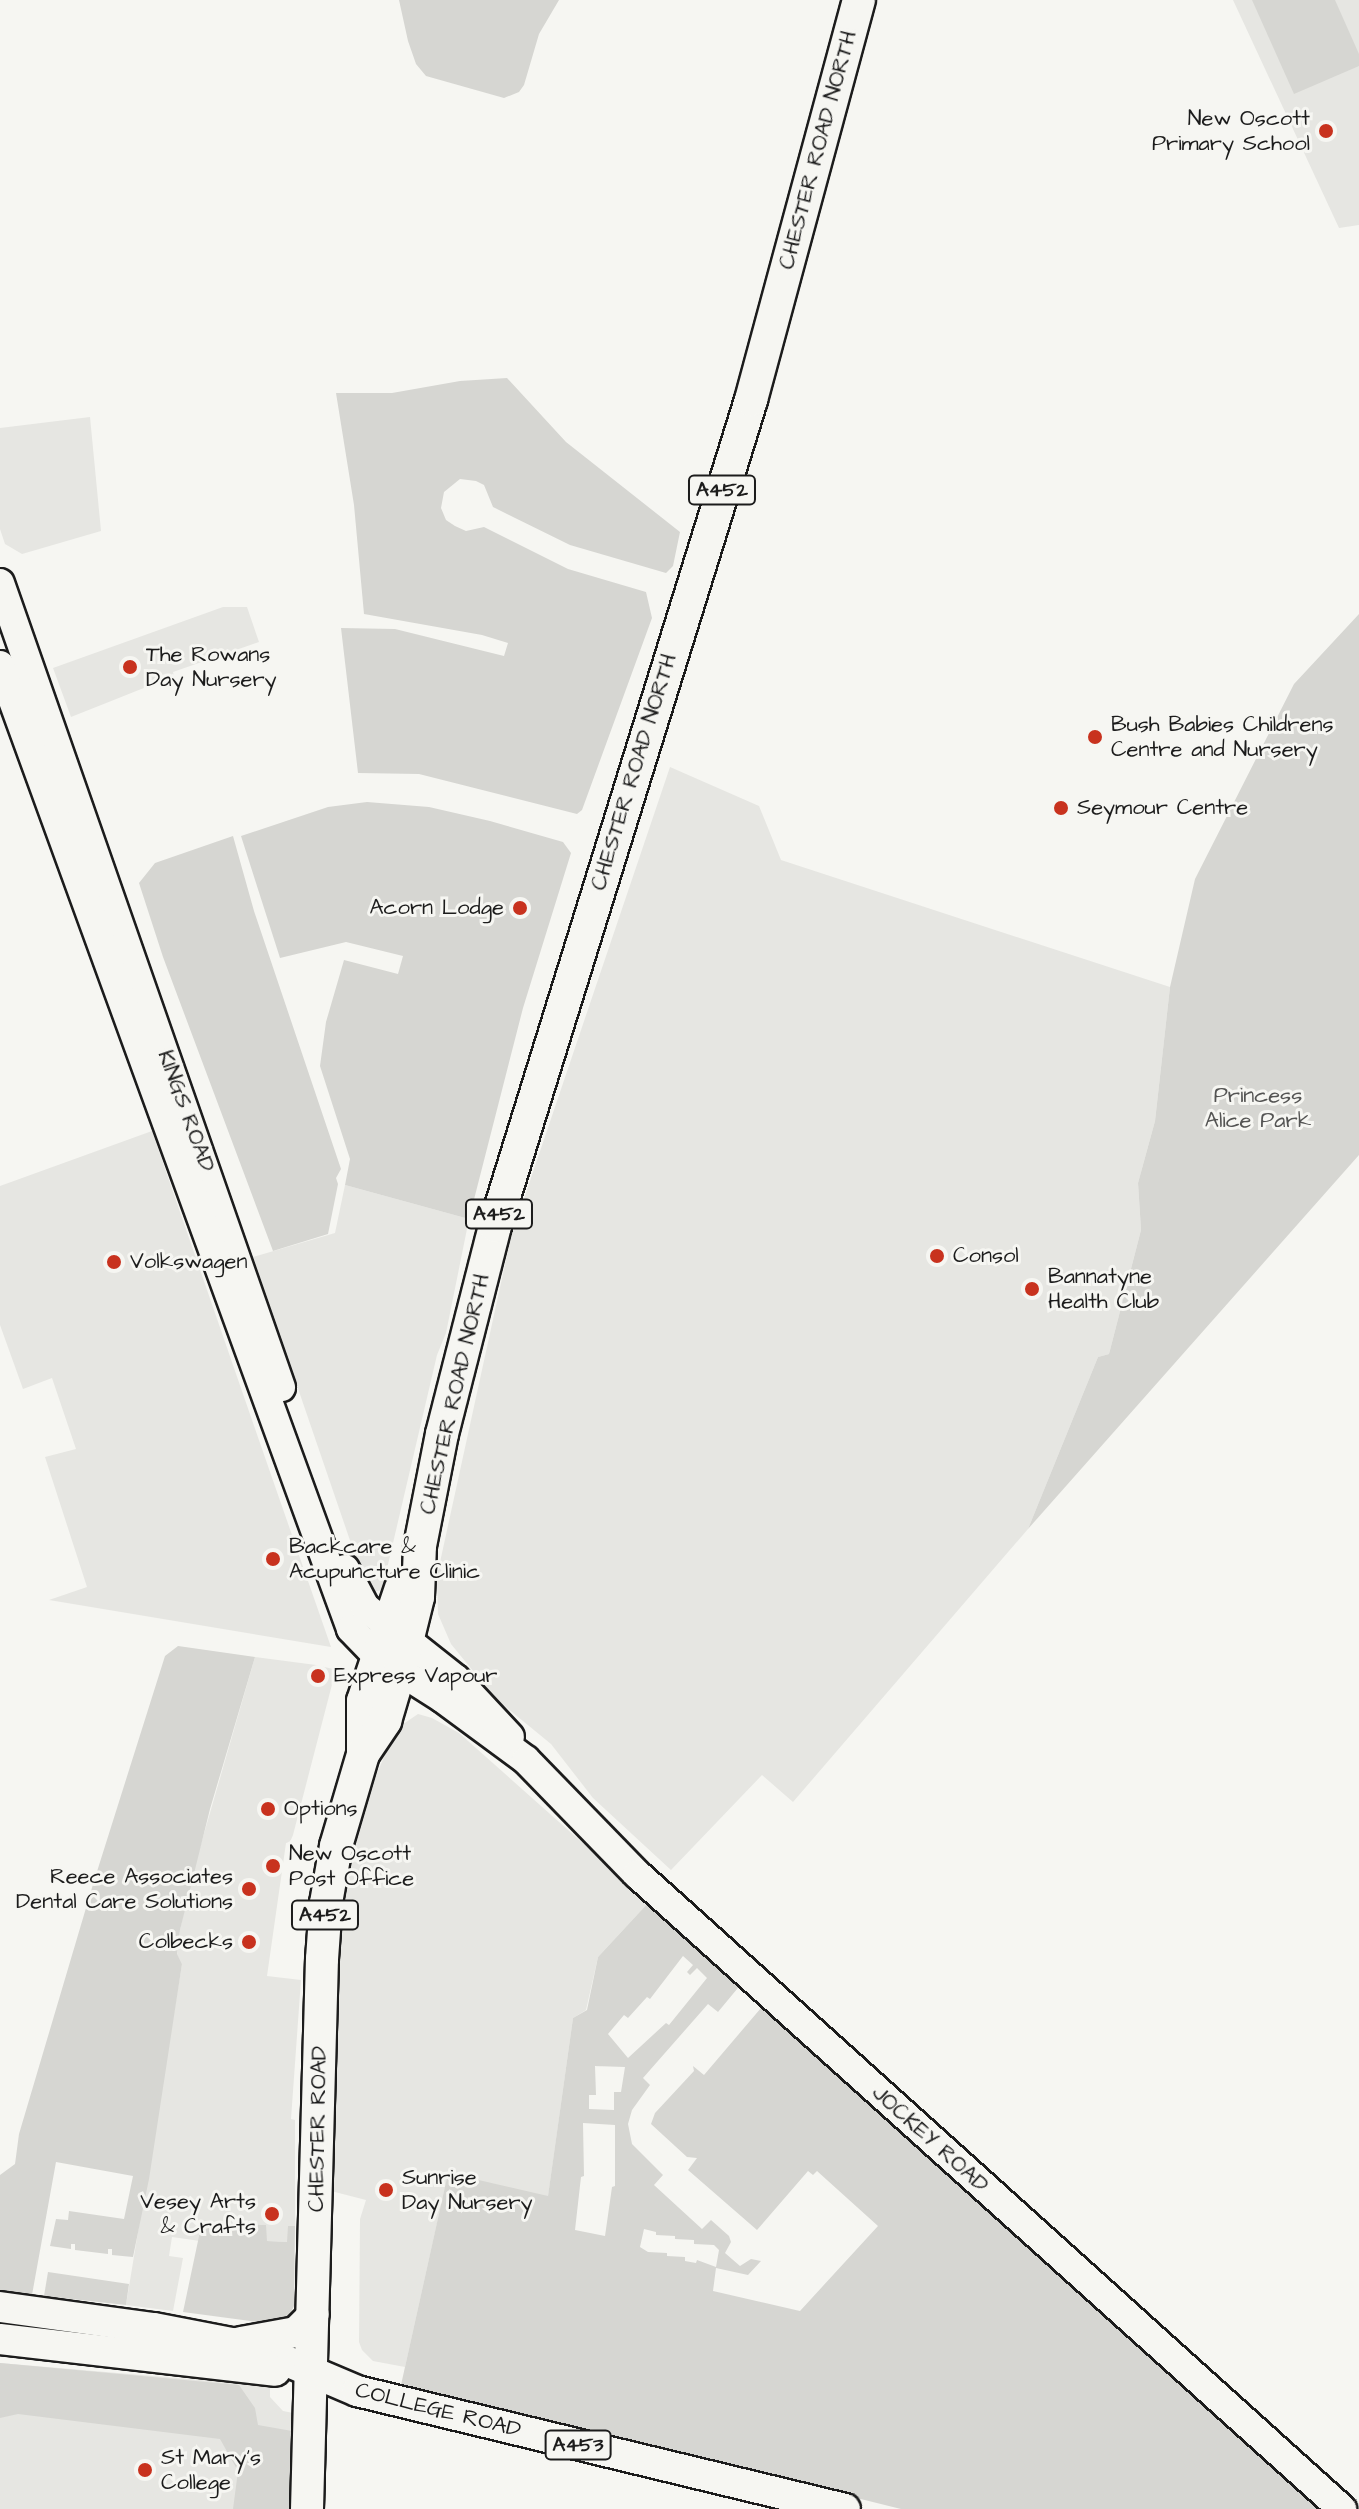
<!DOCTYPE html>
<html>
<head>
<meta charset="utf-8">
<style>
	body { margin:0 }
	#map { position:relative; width:1359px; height:2509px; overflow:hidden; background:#f6f6f2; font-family:"Architects Daughter",sans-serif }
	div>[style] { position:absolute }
	.built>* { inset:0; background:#e6e6e2 }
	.green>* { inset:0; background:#d6d6d2 }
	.roads { filter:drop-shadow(2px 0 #1c1c1c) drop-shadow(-2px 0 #1c1c1c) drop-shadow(0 2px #1c1c1c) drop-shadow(0 -2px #1c1c1c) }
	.secondary>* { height:28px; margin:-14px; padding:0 14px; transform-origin:14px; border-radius:14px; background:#f6f6f2 }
	.primary>* { height:30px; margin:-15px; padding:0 15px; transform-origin:15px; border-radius:15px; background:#f6f6f2 }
	.trunk>* { height:32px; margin:-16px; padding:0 16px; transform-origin:16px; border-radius:16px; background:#f6f6f2 }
	.dots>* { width:22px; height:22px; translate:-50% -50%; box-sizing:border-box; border:4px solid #f6f6f2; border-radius:50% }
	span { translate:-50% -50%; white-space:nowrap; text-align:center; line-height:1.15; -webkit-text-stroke:6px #f6f6f2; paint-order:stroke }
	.shield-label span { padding:2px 6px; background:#f6f6f2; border:2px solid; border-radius:6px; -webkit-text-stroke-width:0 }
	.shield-label { font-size:20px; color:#1c1c1c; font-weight:700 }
	.poi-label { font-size:22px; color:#1c1c1c }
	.right { translate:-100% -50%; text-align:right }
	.left { translate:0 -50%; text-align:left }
	.street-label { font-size:22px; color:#1c1c1c }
	.park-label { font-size:22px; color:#545453 }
</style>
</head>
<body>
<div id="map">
	<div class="built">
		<div style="clip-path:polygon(1233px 0,1359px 0,1359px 225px,1339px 228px)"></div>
		<div style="clip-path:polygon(90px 417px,101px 531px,22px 554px,5px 544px,0 529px,0 428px)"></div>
		<div style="clip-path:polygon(223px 607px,247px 607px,259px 642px,173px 672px,174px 676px,71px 717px,53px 668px)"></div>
		<div style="clip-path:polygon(670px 767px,759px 806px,781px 860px,1170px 987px,1155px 1121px,1138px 1183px,1141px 1230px,1109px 1354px,1098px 1357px,1028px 1529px,793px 1802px,762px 1775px,671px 1870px,593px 1798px,551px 1744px,496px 1699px,451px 1644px,438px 1614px,437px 1576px,511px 1237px)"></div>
		<div style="clip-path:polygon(152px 1131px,269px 1469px,331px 1647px,49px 1600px,87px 1587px,45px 1457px,76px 1449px,52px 1378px,23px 1389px,0 1325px,0 1186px)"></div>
		<div style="clip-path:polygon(345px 1185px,469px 1219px,446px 1333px,437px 1355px,382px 1590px,368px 1593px,253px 1257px,335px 1233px)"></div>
		<div style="clip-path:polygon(255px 1657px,316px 1665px,333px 1669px,335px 1673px,293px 1835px,290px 1842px,286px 1843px,267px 1976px,301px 1980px,291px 2119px,295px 2120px,295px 2226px,288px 2226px,288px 2242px,266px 2241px,266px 2225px,202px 2222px,200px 2241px,172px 2237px,169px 2256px,183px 2258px,173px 2311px,126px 2305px,182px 1964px,177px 1955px,180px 1930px,190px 1882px)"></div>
		<div style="clip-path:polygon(418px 1714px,432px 1718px,459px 1733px,649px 1902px,598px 1957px,586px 2010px,573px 2018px,548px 2197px,448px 2174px,405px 2367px,373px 2361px,362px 2350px,359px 2342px,360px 2219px,366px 2200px,331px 2191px,335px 1925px,350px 1836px,396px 1729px)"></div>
		<div style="clip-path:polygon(0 2363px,270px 2386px,270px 2397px,283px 2411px,293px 2413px,289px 2509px,0 2509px)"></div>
	</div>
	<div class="green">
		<div style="clip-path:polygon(399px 0,559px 0,539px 34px,524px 85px,519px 92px,504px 98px,426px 76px,416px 64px,408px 41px)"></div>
		<div style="clip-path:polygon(1252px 0,1335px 0,1359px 54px,1359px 66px,1294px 94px)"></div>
		<div style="clip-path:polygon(507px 378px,566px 442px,680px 532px,673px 566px,666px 573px,570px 545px,493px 507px,484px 485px,476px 481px,460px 479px,444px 492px,441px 508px,446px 520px,455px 526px,466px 531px,484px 527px,568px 569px,646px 592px,652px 618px,582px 810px,577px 814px,419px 774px,358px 773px,341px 628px,395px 629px,504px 656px,508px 643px,482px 635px,364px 614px,354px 505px,336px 393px,392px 393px,460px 381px)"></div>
		<div style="clip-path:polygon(1359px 614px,1359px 1155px,1028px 1529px,1098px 1357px,1109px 1354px,1141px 1230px,1138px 1183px,1155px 1121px,1170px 987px,1195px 879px,1294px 684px)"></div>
		<div style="clip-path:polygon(367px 802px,429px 807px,490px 821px,563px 842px,571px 853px,523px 1008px,469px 1219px,345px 1185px,350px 1159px,320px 1066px,326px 1022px,344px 960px,398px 974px,403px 956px,346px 942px,280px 958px,241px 836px,328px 807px)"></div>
		<div style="clip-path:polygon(233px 836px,254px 911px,341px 1169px,336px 1178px,338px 1184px,328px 1234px,273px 1251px,163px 957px,139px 883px,155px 863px)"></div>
		<div style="clip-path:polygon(178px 1646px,255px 1657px,210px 1809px,180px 1930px,177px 1954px,182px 1964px,149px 2179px,133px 2257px,112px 2255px,112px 2249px,108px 2249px,108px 2254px,75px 2250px,75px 2244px,71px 2244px,71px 2249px,50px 2246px,56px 2219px,68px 2220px,69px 2211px,124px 2219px,133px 2176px,56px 2162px,32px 2295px,0 2290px,0 2175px,15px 2164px,19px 2134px,94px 1881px,165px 1656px)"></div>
		<div style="clip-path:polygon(evenodd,649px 1902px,742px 1983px,718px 2012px,708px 2004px,643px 2078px,650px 2085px,632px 2110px,628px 2124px,632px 2144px,663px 2175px,654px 2185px,702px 2229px,711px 2220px,729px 2236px,731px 2242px,725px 2253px,740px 2266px,751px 2259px,761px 2261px,748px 2275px,716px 2268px,713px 2291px,800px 2311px,878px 2226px,817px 2171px,813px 2175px,808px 2171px,757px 2230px,688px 2170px,697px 2158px,687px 2157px,651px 2124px,655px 2113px,694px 2071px,693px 2066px,704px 2075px,761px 2008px,767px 2008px,1323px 2509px,901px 2509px,401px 2385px,448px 2173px,548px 2196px,573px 2018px,587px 2010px,598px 1957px,649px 1902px,683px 1956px,693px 1965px,687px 1972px,690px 1975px,697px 1968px,707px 1978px,669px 2025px,666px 2023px,628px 2058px,608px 2034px,624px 2015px,628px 2018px,647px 1997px,650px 1999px,683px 1956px,649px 1902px,595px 2066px,625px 2067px,621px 2092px,614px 2092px,614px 2110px,589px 2109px,589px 2095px,596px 2095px,595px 2066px,649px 1902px,583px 2123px,615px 2125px,615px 2186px,612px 2187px,605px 2236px,575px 2230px,581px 2177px,584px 2176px,583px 2123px,649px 1902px,644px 2229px,656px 2232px,656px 2235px,675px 2236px,675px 2239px,694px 2240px,694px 2244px,714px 2245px,719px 2250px,716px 2267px,697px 2260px,696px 2263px,685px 2261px,685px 2257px,667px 2256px,667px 2253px,648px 2252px,640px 2247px,644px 2229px)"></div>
		<div style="clip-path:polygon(202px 2222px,266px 2225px,267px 2241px,287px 2242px,288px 2226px,295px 2226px,294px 2306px,289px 2316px,274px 2324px,183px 2312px)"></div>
		<div style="clip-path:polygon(48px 2272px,129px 2284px,126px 2305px,44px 2296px)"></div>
		<div style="clip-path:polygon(0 2363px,239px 2385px,255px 2408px,258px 2425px,292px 2431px,289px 2509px,233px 2509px,238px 2471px,220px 2439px,18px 2414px,0 2418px)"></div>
	</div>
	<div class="roads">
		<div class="secondary">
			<div style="left:0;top:583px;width:852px;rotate:70.74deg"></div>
			<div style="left:0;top:665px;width:1026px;rotate:69.99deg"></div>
			<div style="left:351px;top:1629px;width:40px;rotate:46deg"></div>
			<div style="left:379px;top:1658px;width:75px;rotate:32.4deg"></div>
			<div style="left:442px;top:1698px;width:104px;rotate:36.4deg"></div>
			<div style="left:526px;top:1760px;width:159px;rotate:45.8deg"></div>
			<div style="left:637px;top:1874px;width:949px;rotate:42.01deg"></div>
			<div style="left:345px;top:1569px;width:43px;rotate:62.2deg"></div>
			<div style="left:365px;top:1607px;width:116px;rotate:38.4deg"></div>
			<div style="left:456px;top:1679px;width:79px;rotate:47deg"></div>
		</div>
		<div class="primary">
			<div style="left:0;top:2307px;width:155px;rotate:7.8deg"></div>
			<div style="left:154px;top:2328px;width:79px;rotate:10.9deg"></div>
			<div style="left:232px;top:2343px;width:40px;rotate:16deg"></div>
			<div style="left:270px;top:2354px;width:95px;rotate:23deg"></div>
			<div style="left:357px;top:2391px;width:502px;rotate:13.59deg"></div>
			<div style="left:0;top:2339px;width:277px;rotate:6.6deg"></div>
			<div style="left:241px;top:2342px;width:56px;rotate:-10.3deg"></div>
			<div style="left:296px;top:2332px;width:25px;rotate:-45deg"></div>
		</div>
		<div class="trunk">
			<div style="left:363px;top:1754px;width:53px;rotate:-90deg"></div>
			<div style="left:363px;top:1701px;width:119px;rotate:-71.4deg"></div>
			<div style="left:307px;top:2509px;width:550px;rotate:-88.44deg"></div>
			<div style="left:322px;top:1959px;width:56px;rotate:-85.9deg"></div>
			<div style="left:326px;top:1903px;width:58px;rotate:-80deg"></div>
			<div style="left:336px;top:1846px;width:96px;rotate:-73.6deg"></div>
			<div style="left:363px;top:1754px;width:40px;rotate:-56deg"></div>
			<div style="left:385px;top:1721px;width:53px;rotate:-73.6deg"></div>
			<div style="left:400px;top:1670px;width:75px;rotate:-76.1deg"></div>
			<div style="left:418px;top:1597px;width:51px;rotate:-87.8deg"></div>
			<div style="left:420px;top:1546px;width:114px;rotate:-78.9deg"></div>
			<div style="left:442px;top:1434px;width:215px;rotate:-75.7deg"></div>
			<div style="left:495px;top:1226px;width:865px;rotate:-72.78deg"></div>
			<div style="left:751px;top:400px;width:414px;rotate:-74.9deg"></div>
		</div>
	</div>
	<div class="dots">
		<div style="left:1326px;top:131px;background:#c8321e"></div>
		<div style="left:130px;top:667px;background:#c8321e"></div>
		<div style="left:1095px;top:737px;background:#c8321e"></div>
		<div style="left:1061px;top:808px;background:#c8321e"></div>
		<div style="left:520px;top:908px;background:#c8321e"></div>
		<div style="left:937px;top:1256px;background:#c8321e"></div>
		<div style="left:114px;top:1262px;background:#c8321e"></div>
		<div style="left:1032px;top:1289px;background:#c8321e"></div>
		<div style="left:273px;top:1559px;background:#c8321e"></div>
		<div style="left:318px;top:1676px;background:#c8321e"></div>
		<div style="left:268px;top:1809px;background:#c8321e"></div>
		<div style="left:273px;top:1866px;background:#c8321e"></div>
		<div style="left:249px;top:1889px;background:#c8321e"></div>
		<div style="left:249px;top:1942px;background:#c8321e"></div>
		<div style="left:386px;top:2190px;background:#c8321e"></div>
		<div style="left:272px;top:2214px;background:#c8321e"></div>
		<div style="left:145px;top:2470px;background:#c8321e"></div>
	</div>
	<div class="shield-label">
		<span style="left:722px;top:490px">A452</span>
		<span style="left:499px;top:1214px">A452</span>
		<span style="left:325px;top:1915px">A452</span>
		<span style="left:578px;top:2445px">A453</span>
	</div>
	<div class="poi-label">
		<span class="right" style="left:1310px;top:131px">New Oscott<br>Primary School</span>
		<span class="left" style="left:146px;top:667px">The Rowans<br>Day Nursery</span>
		<span class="left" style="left:1111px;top:737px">Bush Babies Childrens<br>Centre and Nursery</span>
		<span class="left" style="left:1077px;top:808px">Seymour Centre</span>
		<span class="right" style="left:504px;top:908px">Acorn Lodge</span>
		<span class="left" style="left:953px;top:1256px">Consol</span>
		<span class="left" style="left:130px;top:1262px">Volkswagen</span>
		<span class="left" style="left:1048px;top:1289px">Bannatyne<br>Health Club</span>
		<span class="left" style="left:289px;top:1559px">Backcare &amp;<br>Acupuncture Clinic</span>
		<span class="left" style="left:334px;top:1676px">Express Vapour</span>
		<span class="left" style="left:284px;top:1809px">Options</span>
		<span class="left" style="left:289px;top:1866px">New Oscott<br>Post Office</span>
		<span class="right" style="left:233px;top:1889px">Reece Associates<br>Dental Care Solutions</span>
		<span class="right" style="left:233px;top:1942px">Colbecks</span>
		<span class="left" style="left:402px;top:2190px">Sunrise<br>Day Nursery</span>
		<span class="right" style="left:256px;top:2214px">Vesey Arts<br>&amp; Crafts</span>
		<span class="left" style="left:161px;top:2470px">St Mary's<br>College</span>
	</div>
	<div class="street-label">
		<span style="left:818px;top:150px;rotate:-75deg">CHESTER ROAD NORTH</span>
		<span style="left:634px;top:772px;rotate:-73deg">CHESTER ROAD NORTH</span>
		<span style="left:186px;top:1111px;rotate:70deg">KINGS ROAD</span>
		<span style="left:455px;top:1394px;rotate:-77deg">CHESTER ROAD NORTH</span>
		<span style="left:318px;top:2129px;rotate:-89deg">CHESTER ROAD</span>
		<span style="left:930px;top:2139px;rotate:42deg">JOCKEY ROAD</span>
		<span style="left:438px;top:2410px;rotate:14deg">COLLEGE ROAD</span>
	</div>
	<div class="park-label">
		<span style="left:1258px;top:1108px">Princess<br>Alice Park</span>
	</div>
</div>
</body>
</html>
